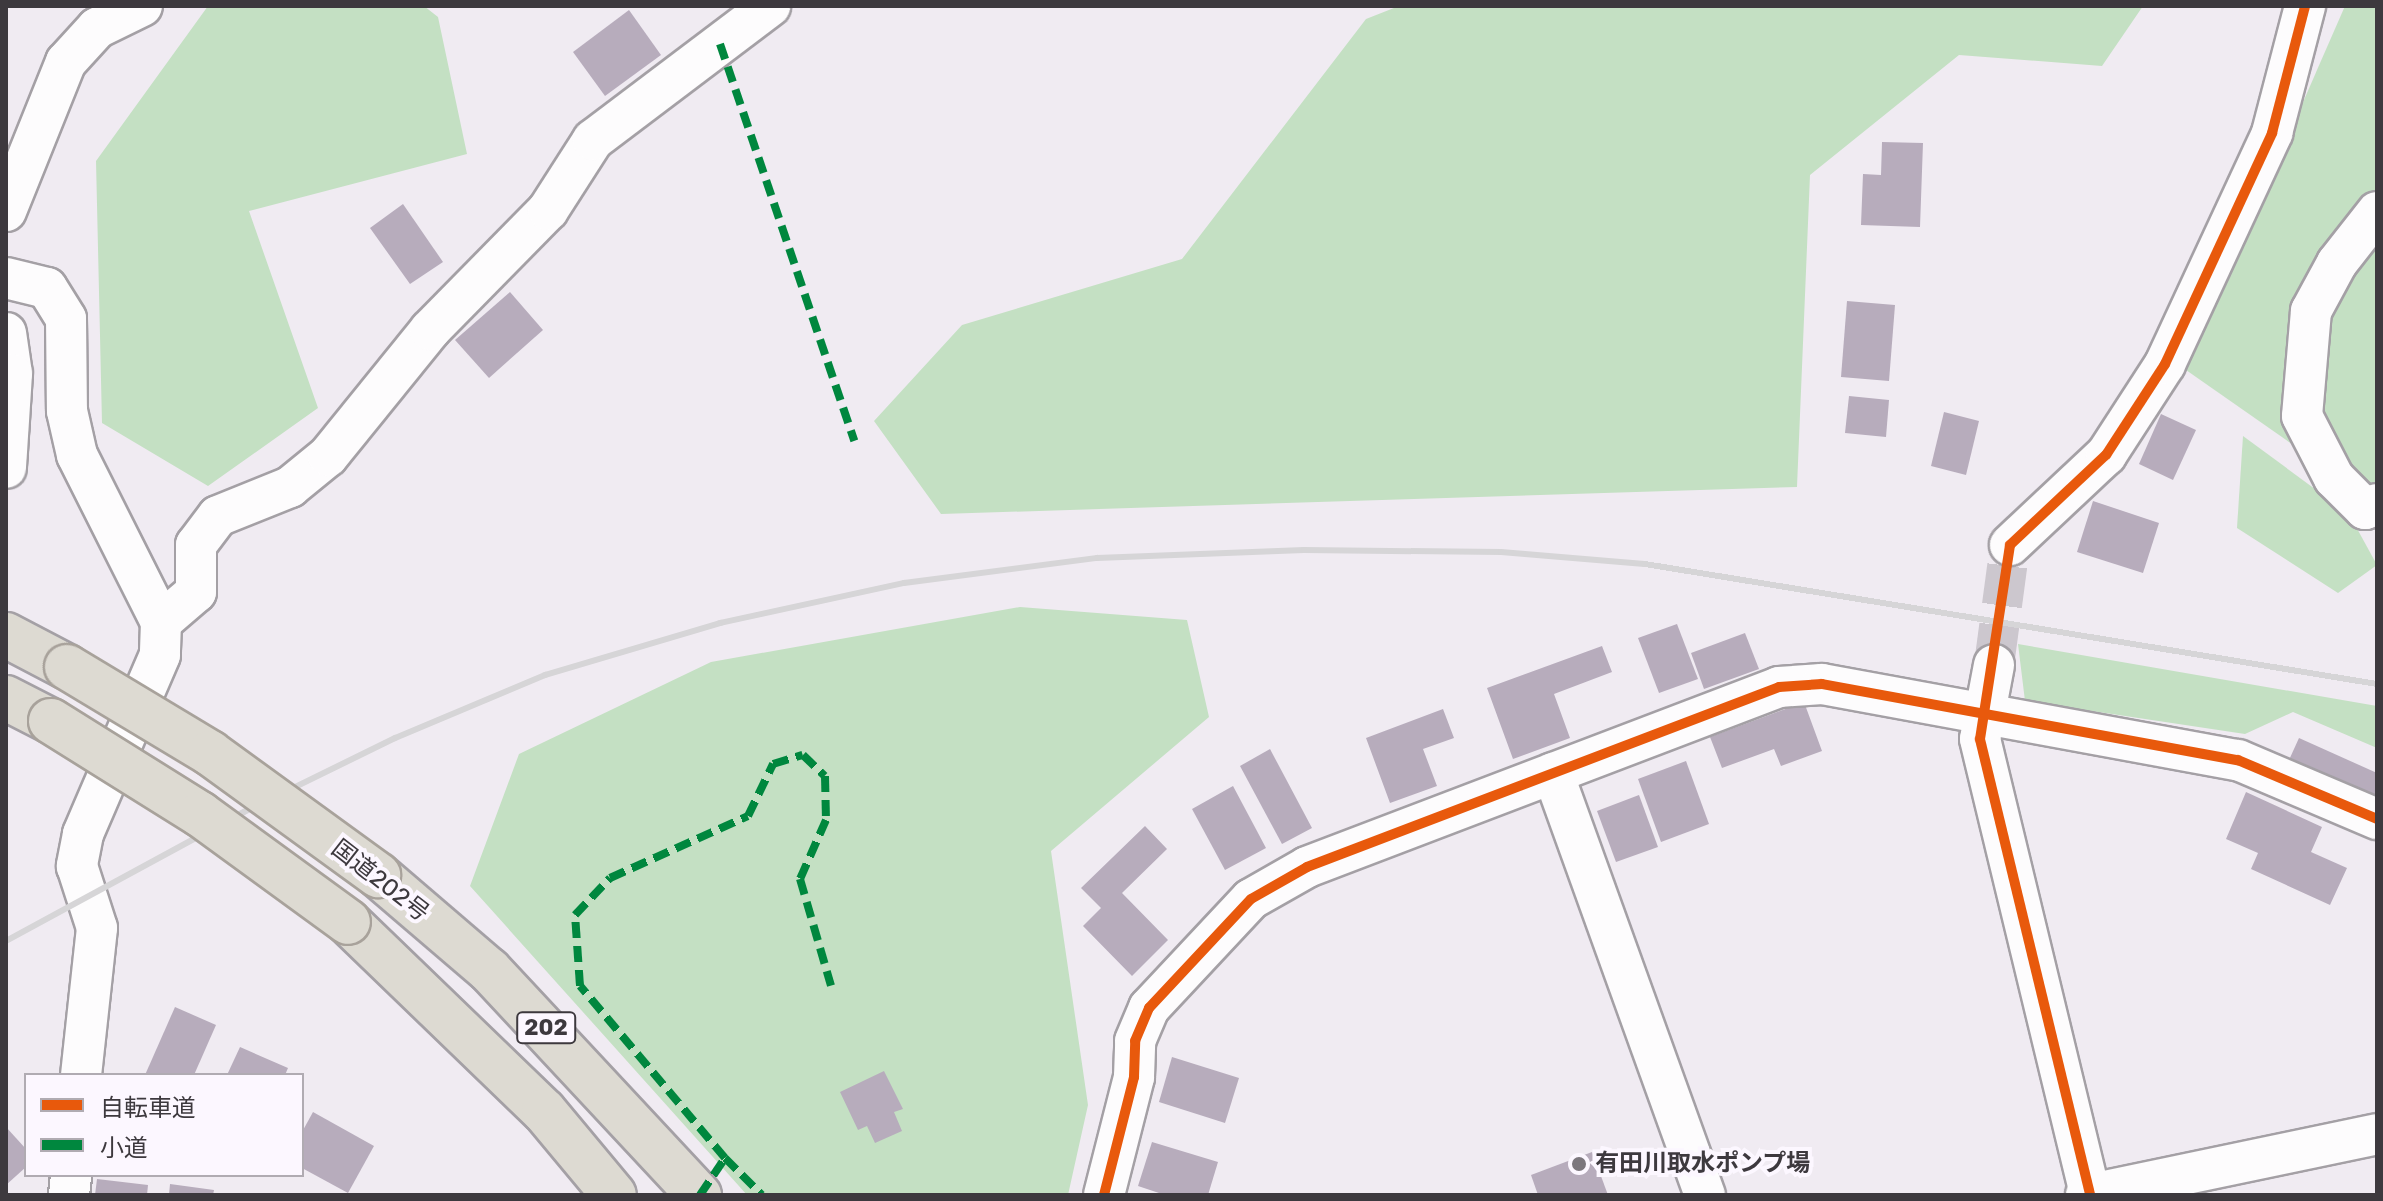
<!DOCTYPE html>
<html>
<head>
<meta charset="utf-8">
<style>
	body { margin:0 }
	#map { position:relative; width:2383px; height:1201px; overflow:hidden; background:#f0ebf2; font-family:Rubik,"Noto Sans JP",sans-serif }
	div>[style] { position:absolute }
	.green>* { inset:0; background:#c4e0c3 }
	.building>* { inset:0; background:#b7acbc }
	.minor-tunnel>* { height:40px; margin-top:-20px; transform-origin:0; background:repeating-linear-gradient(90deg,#ccc7ce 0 40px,transparent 0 60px) }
	.roads { filter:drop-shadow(2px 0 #a4a0a5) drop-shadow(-2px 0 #a4a0a5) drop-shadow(0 2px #a4a0a5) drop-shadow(0 -2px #a4a0a5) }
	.minor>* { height:40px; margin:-20px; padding:0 20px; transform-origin:20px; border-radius:20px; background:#fdfcfd }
	.trunk>* { height:44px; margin:-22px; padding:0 22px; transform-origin:22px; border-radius:22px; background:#dddad2 }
	.rail>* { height:6px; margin:-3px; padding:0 3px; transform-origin:3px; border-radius:3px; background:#d6d5d7 }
	.bridges { filter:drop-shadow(2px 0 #a8a29b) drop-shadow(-2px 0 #a8a29b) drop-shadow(0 2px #a8a29b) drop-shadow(0 -2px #a8a29b) }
	.trunk-bridge>* { height:44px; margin:-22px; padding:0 22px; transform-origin:22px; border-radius:22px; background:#dddad2 }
	.quiet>* { height:8px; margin-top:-4px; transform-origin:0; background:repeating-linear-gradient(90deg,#00873e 0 16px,transparent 0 24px) }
	.cycleway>* { height:10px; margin:-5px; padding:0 5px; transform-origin:5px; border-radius:5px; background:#e8590c }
	.dots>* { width:22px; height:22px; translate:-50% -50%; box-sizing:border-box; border:4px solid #fcf7ff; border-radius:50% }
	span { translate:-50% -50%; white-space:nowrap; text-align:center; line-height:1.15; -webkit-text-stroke:8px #fcf7ff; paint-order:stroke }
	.shield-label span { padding:2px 6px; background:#fcf7ff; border:2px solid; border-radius:6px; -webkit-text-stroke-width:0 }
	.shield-label { font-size:22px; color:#3d393e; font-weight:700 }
	.street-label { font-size:24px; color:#3d393e }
	.poi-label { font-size:24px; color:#3d393e; font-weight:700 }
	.left { translate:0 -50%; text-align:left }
	.frame { position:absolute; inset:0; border:8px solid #3d393e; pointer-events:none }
	.legend { position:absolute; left:24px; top:1073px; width:280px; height:104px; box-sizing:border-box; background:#fcf7ff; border:2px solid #b0abb2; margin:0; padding:10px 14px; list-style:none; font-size:24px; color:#3d393e }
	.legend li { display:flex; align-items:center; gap:16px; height:40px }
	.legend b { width:40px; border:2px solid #b0abb2 }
</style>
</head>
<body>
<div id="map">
	<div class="green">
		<div style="clip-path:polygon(208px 6px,424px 6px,438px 17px,467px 154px,249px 211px,318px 408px,208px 486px,102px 423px,96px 161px)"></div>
		<div style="clip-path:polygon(1399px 6px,2143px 6px,2102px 66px,1959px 55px,1810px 175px,1797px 487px,941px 514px,874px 421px,962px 325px,1182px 259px,1366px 19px)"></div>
		<div style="clip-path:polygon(2345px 6px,2377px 6px,2377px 482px,2352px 486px,2186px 370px)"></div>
		<div style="clip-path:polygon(2243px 436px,2349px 514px,2377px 565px,2338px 593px,2237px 528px)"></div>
		<div style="clip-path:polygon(1020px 607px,1187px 620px,1209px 717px,1051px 851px,1088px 1105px,1068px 1195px,747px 1195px,470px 886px,519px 754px,711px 662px)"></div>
		<div style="clip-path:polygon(2018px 644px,2377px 706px,2377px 748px,2293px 712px,2245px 734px,2025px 701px)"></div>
	</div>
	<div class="building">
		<div style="clip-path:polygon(629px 10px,661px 55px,605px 96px,573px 52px)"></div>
		<div style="clip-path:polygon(1882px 142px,1923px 143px,1920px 227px,1861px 225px,1863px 174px,1881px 175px)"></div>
		<div style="clip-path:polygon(403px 204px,443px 262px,410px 284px,370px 228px)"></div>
		<div style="clip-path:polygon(510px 292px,543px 330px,489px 378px,455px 340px)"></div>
		<div style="clip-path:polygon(1847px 301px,1895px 305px,1889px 381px,1841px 377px)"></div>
		<div style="clip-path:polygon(1849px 396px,1889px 400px,1886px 437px,1845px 433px)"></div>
		<div style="clip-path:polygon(1944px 412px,1979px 421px,1966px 475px,1931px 466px)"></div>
		<div style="clip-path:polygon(2161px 414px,2196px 430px,2173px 480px,2139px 464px)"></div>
		<div style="clip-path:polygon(2093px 501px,2159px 523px,2143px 573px,2077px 552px)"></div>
		<div style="clip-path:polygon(1677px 624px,1698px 679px,1659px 693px,1638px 638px)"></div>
		<div style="clip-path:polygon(1745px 633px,1759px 669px,1704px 689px,1691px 653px)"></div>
		<div style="clip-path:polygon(1602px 646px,1612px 672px,1554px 694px,1570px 738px,1513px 759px,1487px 688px)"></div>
		<div style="clip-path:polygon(1804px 702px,1822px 751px,1781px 766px,1774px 749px,1722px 768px,1710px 737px)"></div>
		<div style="clip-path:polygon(1443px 709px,1454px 738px,1423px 749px,1437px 786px,1390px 803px,1366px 738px)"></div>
		<div style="clip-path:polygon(2299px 738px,2377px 773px,2377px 801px,2289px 760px)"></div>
		<div style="clip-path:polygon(1270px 749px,1312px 828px,1282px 844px,1240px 766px)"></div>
		<div style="clip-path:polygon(1686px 761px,1709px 824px,1661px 842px,1638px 779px)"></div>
		<div style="clip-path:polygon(1233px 786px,1266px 848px,1225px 870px,1192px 809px)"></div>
		<div style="clip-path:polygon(2246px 792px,2322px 827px,2311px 852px,2347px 868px,2330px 905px,2251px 869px,2258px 853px,2226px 839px)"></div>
		<div style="clip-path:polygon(1639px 795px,1658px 847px,1616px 862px,1597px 811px)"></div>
		<div style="clip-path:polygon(1145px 826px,1167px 849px,1122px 893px,1168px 940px,1132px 976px,1083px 926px,1101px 908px,1081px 888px)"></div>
		<div style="clip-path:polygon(175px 1007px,216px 1025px,194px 1075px,145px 1075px)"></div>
		<div style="clip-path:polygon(240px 1047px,288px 1068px,285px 1075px,227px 1075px)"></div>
		<div style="clip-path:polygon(1172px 1057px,1239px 1078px,1225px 1123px,1159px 1102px)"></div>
		<div style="clip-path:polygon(884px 1071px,903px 1109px,894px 1112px,902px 1131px,875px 1143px,867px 1126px,858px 1130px,840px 1092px)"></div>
		<div style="clip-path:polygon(313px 1112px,374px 1146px,348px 1193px,302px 1168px,302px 1132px)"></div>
		<div style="clip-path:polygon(6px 1127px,26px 1149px,26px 1167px,6px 1185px)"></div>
		<div style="clip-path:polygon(1152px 1142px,1218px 1162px,1208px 1195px,1165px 1195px,1138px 1186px)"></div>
		<div style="clip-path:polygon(1592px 1152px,1608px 1195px,1538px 1195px,1531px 1175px)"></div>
		<div style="clip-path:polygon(97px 1179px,148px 1185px,147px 1195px,95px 1195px)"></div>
		<div style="clip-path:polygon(170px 1184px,214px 1190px,213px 1195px,169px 1195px)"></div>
	</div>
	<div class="minor-tunnel">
		<div style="left:1994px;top:665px;width:121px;rotate:-82.4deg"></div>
	</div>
	<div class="roads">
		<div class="minor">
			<div style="left:6px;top:211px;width:161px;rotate:-68.1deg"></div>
			<div style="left:66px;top:62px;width:46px;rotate:-47.6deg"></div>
			<div style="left:97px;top:28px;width:50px;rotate:-26.1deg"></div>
			<div style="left:2377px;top:212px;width:65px;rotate:128.1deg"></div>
			<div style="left:2337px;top:263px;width:55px;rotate:118.4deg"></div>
			<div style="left:2311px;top:311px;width:105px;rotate:94.9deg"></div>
			<div style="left:2302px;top:416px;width:70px;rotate:62.7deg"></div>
			<div style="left:2334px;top:478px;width:44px;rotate:45deg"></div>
			<div style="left:2365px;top:509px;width:13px;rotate:-23deg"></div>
			<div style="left:6px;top:278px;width:42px;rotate:13.7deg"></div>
			<div style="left:47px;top:288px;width:36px;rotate:58deg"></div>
			<div style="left:66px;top:319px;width:92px;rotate:89.4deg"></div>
			<div style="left:67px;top:411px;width:45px;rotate:77.2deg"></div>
			<div style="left:77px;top:455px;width:187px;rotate:63.3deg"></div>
			<div style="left:161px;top:622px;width:33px;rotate:92deg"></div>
			<div style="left:160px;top:655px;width:195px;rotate:113.3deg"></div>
			<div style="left:83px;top:834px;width:33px;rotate:101deg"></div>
			<div style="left:77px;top:866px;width:65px;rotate:72.1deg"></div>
			<div style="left:97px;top:928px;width:148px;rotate:96.2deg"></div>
			<div style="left:6px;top:333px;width:41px;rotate:81.7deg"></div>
			<div style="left:12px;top:374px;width:94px;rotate:93.7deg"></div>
			<div style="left:2010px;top:545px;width:132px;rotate:-43.2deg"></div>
			<div style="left:2106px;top:455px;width:108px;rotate:-57deg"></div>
			<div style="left:2165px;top:364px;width:255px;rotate:-65.1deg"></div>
			<div style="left:2272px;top:133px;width:131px;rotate:-75.4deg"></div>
			<div style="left:161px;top:622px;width:46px;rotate:-40.6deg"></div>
			<div style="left:196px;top:592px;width:47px;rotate:-90deg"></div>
			<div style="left:196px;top:545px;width:36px;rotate:-53deg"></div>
			<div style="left:218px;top:516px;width:78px;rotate:-21.9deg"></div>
			<div style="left:290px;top:487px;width:49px;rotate:-39.2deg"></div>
			<div style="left:328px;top:456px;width:162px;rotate:-51deg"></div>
			<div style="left:430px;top:330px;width:168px;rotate:-45.5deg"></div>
			<div style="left:548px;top:210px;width:83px;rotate:-57.3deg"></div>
			<div style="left:593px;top:140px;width:222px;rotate:-37.1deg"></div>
			<div style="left:1994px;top:665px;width:75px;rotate:100.7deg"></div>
			<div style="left:1980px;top:739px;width:468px;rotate:76.4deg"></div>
			<div style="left:1553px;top:773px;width:449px;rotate:70.2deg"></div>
			<div style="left:69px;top:1195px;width:20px;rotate:-84deg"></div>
			<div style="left:1104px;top:1195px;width:122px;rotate:-75.7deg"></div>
			<div style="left:1134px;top:1077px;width:36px;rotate:-88deg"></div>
			<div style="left:1135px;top:1041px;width:36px;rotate:-67deg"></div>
			<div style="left:1149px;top:1008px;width:149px;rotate:-46.9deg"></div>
			<div style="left:1251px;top:899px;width:64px;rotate:-29.7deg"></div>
			<div style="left:1307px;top:867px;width:505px;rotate:-20.87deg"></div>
			<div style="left:1779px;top:687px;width:43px;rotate:-4deg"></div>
			<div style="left:1822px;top:684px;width:423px;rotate:10.4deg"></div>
			<div style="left:2238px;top:760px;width:151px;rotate:23deg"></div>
			<div style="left:2086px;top:1195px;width:297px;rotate:-11.8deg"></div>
		</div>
		<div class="trunk">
			<div style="left:6px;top:635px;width:69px;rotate:27.7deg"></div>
			<div style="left:6px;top:698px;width:51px;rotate:27.1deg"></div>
			<div style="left:378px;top:875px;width:146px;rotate:40.6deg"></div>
			<div style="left:489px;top:970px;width:308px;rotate:47deg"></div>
			<div style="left:348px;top:922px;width:272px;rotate:44deg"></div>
			<div style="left:544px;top:1111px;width:109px;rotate:50.2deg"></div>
		</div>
	</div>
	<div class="rail">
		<div style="left:6px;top:941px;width:271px;rotate:-28.5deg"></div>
		<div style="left:244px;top:812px;width:168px;rotate:-26.1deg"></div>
		<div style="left:395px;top:738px;width:163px;rotate:-22.8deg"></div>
		<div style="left:545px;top:675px;width:183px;rotate:-16.5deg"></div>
		<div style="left:720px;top:623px;width:188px;rotate:-12.3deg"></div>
		<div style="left:904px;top:583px;width:195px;rotate:-7.4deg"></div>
		<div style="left:1097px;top:558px;width:207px;rotate:-2.2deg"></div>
		<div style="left:1304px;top:550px;width:197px;rotate:0.6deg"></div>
		<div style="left:1501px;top:552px;width:144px;rotate:4.8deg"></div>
		<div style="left:1645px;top:564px;width:742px;rotate:9.31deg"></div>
	</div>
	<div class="bridges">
		<div class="trunk-bridge">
			<div style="left:67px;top:667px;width:167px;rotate:31deg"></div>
			<div style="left:210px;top:753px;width:208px;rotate:36deg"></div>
			<div style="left:51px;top:721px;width:176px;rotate:32deg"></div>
			<div style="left:200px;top:814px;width:183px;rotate:36.1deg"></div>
		</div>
	</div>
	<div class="quiet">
		<div style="left:720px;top:44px;width:419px;rotate:71.3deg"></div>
		<div style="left:725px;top:1158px;width:225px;rotate:-130.1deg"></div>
		<div style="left:580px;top:986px;width:71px;rotate:-94deg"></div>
		<div style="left:575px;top:915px;width:51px;rotate:-46.6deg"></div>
		<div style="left:610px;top:878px;width:151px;rotate:-24.2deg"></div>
		<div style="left:748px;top:816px;width:58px;rotate:-64.3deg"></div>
		<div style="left:773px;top:764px;width:31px;rotate:-17deg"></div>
		<div style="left:803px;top:755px;width:30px;rotate:44deg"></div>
		<div style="left:825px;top:776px;width:44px;rotate:88.7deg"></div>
		<div style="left:826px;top:820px;width:64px;rotate:113.8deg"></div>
		<div style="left:800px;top:879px;width:111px;rotate:73.8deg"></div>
		<div style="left:700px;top:1195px;width:45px;rotate:-56deg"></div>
		<div style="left:725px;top:1158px;width:52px;rotate:45deg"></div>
	</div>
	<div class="cycleway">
		<div style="left:2090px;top:1194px;width:468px;rotate:-103.6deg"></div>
		<div style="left:1980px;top:739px;width:196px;rotate:-81.2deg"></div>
		<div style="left:2010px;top:545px;width:132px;rotate:-43.2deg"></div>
		<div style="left:2106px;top:455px;width:108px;rotate:-57deg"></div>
		<div style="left:2165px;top:364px;width:255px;rotate:-65.1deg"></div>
		<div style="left:2272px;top:133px;width:131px;rotate:-75.4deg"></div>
		<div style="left:1104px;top:1195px;width:122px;rotate:-75.7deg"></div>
		<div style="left:1134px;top:1077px;width:36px;rotate:-88deg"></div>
		<div style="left:1135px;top:1041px;width:36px;rotate:-67deg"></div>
		<div style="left:1149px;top:1008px;width:149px;rotate:-46.9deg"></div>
		<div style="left:1251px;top:899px;width:64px;rotate:-29.7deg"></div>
		<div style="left:1307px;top:867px;width:505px;rotate:-20.87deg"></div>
		<div style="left:1779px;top:687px;width:43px;rotate:-4deg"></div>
		<div style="left:1822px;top:684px;width:423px;rotate:10.4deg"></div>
		<div style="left:2238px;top:760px;width:151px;rotate:23deg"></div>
	</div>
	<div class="dots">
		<div style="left:1579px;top:1164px;background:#7c777d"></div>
	</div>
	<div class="shield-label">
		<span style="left:546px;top:1028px">202</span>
	</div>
	<div class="street-label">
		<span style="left:380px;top:881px;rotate:38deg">国道202号</span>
	</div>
	<div class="poi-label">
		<span class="left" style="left:1595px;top:1164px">有田川取水ポンプ場</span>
	</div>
	<div class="frame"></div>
	<ul class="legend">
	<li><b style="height:10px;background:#e8590c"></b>自転車道</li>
	<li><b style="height:10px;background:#00873e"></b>小道</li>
	</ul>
</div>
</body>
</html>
